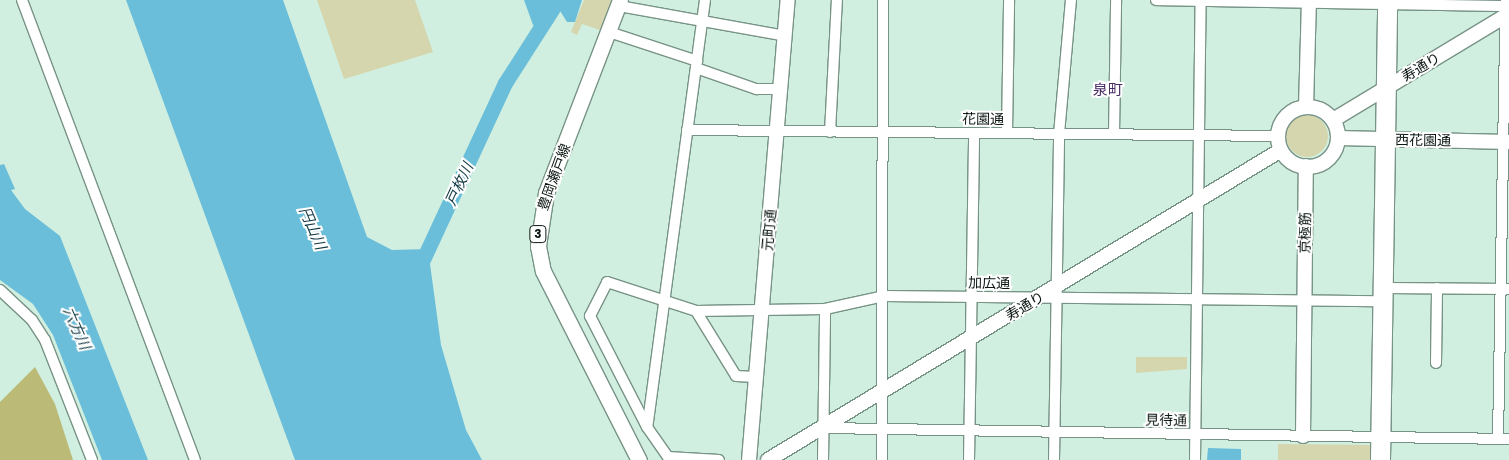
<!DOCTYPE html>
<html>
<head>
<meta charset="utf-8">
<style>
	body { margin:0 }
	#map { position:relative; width:1509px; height:460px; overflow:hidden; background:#d1efe0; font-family:Poppins,"Noto Sans JP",sans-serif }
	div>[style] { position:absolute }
	.green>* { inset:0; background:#d5d6ad }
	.round { border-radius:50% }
	.forest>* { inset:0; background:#bb7 }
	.water>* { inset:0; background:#6abed9 }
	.river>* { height:15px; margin:-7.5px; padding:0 7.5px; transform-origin:7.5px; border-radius:7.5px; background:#6abed9 }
	.roads { filter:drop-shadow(1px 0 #779386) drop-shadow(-1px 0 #779386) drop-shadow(0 1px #779386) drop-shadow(0 -1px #779386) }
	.street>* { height:10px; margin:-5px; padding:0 5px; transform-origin:5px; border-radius:5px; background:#fff }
	.secondary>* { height:14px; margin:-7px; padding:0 7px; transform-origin:7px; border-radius:7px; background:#fff }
	.secondary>.ring { margin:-7px; padding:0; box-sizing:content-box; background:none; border:14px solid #fff; border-radius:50% }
	.primary>* { height:15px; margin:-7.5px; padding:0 7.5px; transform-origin:7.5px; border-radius:7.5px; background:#fff }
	span { translate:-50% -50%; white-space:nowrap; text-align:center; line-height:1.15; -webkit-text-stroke:4px #fff; paint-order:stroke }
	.shield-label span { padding:1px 4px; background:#fff; border:1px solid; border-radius:4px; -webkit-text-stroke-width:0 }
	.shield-label { font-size:12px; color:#0b1611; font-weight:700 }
	.street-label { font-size:14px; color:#0b1611 }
	.neighbourhood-label { font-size:15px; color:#482c65 }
	.water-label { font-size:15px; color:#123945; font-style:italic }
</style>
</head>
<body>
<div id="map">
	<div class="green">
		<div style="clip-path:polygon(317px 0,415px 0,433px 52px,344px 79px)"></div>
		<div style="clip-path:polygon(584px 0,613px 0,600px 30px,582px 24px,577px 35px,571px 32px)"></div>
		<div class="round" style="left:1286px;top:115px;width:42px;height:42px"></div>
		<div style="clip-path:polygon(1136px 357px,1187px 357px,1187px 369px,1136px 373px)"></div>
		<div style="clip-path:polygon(1278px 444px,1372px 445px,1372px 460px,1278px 460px)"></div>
	</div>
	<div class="forest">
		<div style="clip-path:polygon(35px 367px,55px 404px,73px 460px,0 460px,0 402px)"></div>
	</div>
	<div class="water">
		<div style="clip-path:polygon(126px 0,283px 0,367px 237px,392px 250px,428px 249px,441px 345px,466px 430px,482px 460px,295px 460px)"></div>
		<div style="clip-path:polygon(524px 0,582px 0,575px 22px,567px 22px,557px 6px,548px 10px,539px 28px,533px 25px)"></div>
		<div style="clip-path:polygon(4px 164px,15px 189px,11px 190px,25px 209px,60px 236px,148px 460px,102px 460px,53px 335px,33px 304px,0 280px,0 165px)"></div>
		<div style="clip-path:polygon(1208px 448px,1241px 449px,1241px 460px,1207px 460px)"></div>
	</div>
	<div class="river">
		<div style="left:420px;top:266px;width:202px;rotate:-65.1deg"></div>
		<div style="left:505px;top:83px;width:98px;rotate:-57.4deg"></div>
	</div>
	<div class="roads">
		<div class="street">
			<div style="left:22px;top:0;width:491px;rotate:69.4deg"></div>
			<div style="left:705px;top:0;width:431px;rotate:97.7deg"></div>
			<div style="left:647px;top:427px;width:37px;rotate:55deg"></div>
			<div style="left:668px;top:457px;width:51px;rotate:3.4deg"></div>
			<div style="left:1156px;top:0;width:353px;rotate:1deg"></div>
			<div style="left:619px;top:6px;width:169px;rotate:10.2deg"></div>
			<div style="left:609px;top:32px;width:93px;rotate:18.2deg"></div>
			<div style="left:696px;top:68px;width:64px;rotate:19.3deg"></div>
			<div style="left:756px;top:89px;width:24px"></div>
			<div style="left:687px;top:130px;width:591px;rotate:0.58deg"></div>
			<div style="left:830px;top:132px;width:132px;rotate:-87deg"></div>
			<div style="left:1007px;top:133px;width:133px;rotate:-89.1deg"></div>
			<div style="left:1114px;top:134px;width:134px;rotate:-89.1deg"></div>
			<div style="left:1387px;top:288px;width:122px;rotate:0.5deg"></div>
			<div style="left:0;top:290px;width:44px;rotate:43.2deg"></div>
			<div style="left:32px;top:320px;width:24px;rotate:57deg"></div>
			<div style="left:45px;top:340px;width:129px;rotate:68.6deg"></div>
			<div style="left:696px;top:311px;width:76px;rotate:58.4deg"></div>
			<div style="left:736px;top:376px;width:20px;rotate:3deg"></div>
			<div style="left:1436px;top:363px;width:75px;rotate:-89.2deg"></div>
			<div style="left:647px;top:427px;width:125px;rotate:-117.2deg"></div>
			<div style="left:590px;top:316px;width:38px;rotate:-63deg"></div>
			<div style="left:607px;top:282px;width:94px;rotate:18deg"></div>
			<div style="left:696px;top:311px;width:129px;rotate:-0.9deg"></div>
			<div style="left:825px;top:309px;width:60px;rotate:-12.4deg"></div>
			<div style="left:884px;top:296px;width:494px;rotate:0.6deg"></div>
			<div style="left:823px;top:428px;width:686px;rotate:0.92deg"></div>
			<div style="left:1498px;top:439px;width:439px;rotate:-89deg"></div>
			<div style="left:823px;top:460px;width:151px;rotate:-89.2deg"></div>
			<div style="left:882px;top:460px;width:460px;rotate:-89.9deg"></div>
			<div style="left:969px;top:460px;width:327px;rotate:-89.1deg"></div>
			<div style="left:1054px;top:460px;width:326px;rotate:-89.1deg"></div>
			<div style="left:1059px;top:134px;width:135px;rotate:-84.9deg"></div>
			<div style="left:1195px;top:460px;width:460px;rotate:-89.3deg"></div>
			<div style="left:1376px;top:460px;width:460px;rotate:-89.1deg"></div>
			<div style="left:1385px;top:460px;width:460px;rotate:-89.1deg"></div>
		</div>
		<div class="secondary">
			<div style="left:1306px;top:107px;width:107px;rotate:-88.4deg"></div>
			<div class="ring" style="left:1278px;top:107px;width:46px;height:46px"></div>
			<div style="left:1333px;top:120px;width:205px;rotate:-31.1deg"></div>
			<div style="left:1338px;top:138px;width:171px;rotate:1.3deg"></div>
			<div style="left:1303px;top:436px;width:270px;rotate:-89.4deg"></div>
			<div style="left:749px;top:460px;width:462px;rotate:-85.2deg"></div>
			<div style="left:768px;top:460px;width:599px;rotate:-31.14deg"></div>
		</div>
		<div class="primary">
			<div style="left:620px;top:0;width:207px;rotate:111deg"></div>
			<div style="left:546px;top:193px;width:54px;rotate:98.6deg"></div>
			<div style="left:538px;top:246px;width:25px;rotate:79deg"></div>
			<div style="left:543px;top:271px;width:212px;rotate:63.1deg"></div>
		</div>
	</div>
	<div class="shield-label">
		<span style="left:538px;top:234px">3</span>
	</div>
	<div class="street-label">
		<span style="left:1421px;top:67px;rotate:-31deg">寿通り</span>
		<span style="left:983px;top:119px;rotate:1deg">花園通</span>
		<span style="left:1423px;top:140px;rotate:1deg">西花園通</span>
		<span style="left:554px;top:177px;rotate:-70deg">豊岡瀬戸線</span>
		<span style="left:769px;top:230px;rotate:-85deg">元町通</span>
		<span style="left:1305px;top:233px;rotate:-89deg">京極筋</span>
		<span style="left:989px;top:283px;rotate:1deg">加広通</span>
		<span style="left:1025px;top:306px;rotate:-31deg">寿通り</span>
		<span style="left:1166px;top:420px;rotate:1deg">見待通</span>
	</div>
	<div class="neighbourhood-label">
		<span style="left:1108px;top:90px">泉町</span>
	</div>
	<div class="water-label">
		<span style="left:459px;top:184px;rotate:-65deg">戸枚川</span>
		<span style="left:313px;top:228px;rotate:67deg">円山川</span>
		<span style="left:77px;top:328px;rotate:66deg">六方川</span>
	</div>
</div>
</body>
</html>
